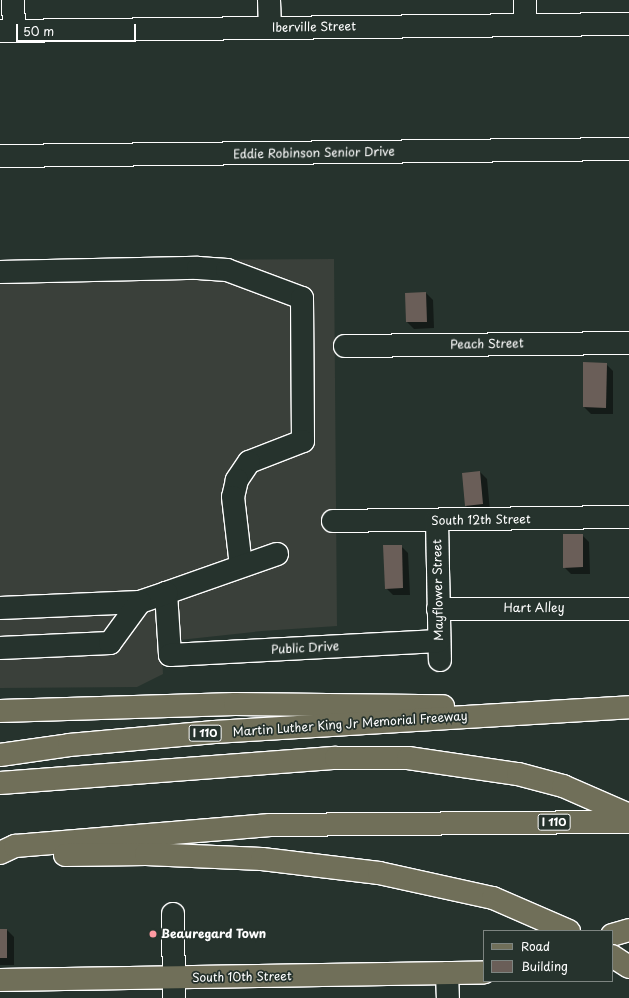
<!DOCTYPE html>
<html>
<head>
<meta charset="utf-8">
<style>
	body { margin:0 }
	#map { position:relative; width:629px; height:998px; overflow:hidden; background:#26332d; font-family:"Playpen Sans",sans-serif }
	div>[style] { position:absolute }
	.built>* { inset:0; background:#3a403a }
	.shadow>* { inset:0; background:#0007 }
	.building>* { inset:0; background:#6a5e58 }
	.roads { filter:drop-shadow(1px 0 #fff) drop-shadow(-1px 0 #fff) drop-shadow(0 1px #fff) drop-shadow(0 -1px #fff) }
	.minor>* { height:22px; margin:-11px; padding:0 11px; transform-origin:11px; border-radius:11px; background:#26332d }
	.major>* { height:22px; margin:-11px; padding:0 11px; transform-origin:11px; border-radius:11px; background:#706f59 }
	.highway>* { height:22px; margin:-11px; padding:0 11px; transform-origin:11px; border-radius:11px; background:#706f59 }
	.bridges { filter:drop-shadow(1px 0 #fff) drop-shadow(-1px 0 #fff) drop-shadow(0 1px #fff) drop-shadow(0 -1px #fff) }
	.highway-bridge>* { height:22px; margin:-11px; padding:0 11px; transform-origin:11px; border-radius:11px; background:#706f59 }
	.dots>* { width:11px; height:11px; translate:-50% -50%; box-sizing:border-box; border:2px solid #26332d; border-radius:50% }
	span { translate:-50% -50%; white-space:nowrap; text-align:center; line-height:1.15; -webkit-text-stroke:3.5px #26332d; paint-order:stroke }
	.shield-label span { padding:1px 3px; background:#26332d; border:1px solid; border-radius:3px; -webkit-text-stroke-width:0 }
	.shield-label { font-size:11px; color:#fff; font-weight:700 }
	.street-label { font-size:12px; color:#fff }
	.poi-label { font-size:12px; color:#fff; font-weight:700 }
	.left { translate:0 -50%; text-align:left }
	.legend { position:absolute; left:483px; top:930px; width:130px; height:52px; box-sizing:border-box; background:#26332d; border:1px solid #7d8581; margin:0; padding:5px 7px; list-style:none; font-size:12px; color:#fff }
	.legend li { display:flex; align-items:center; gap:8px; height:20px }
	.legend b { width:20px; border:1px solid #7d8581 }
	.scale { position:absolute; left:16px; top:24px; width:120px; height:18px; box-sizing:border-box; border:2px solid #fff; border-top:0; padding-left:5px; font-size:12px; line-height:14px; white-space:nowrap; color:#fff; -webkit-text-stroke:3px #26332d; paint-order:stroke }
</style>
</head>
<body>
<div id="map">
	<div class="built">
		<div style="clip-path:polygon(334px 259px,337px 626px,262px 631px,161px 642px,163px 674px,137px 687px,0 688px,0 261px)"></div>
	</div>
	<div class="shadow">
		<div style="clip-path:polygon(426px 293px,433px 300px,434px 328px,414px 329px,407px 322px,406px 294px)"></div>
		<div style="clip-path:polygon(606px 364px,613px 371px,613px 414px,591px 414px,584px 407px)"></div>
		<div style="clip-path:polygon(480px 472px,487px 479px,490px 511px,473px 513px,466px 506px)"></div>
		<div style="clip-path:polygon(582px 535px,589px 542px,590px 574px,571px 574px,564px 567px)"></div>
		<div style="clip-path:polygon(401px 546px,408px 553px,410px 595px,393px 595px,386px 588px)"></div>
		<div style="clip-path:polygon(0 930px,7px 930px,14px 937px,14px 965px,0 965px)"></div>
	</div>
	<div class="building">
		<div style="clip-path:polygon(426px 292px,427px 322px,406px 322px,405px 293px)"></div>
		<div style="clip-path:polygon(583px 362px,607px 363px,606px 408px,583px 407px)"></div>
		<div style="clip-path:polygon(480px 471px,483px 504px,465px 506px,462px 473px)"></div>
		<div style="clip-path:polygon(563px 534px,583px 534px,583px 567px,563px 568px)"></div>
		<div style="clip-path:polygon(383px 545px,402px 545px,403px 588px,385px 589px)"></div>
		<div style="clip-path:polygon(0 929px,7px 929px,7px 958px,0 958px)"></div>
	</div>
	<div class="roads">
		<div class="minor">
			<div style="left:13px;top:0;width:31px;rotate:88deg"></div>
			<div style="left:269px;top:0;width:27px;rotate:88deg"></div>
			<div style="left:525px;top:0;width:25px;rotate:90deg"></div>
			<div style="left:0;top:31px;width:629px;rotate:-0.64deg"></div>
			<div style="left:0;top:156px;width:629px;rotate:-0.64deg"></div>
			<div style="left:0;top:272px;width:198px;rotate:-1.2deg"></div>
			<div style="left:198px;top:268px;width:29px;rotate:4deg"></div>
			<div style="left:227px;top:270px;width:80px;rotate:20.5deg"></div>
			<div style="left:302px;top:298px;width:143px;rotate:89.6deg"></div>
			<div style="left:303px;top:441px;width:58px;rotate:158.7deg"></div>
			<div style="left:249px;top:462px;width:22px;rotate:124deg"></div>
			<div style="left:237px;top:480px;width:17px;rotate:103deg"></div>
			<div style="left:233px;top:497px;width:69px;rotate:83.4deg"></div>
			<div style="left:345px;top:346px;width:284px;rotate:-0.6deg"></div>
			<div style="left:333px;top:521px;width:296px;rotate:-0.8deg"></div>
			<div style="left:437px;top:521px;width:139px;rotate:88.8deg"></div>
			<div style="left:277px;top:554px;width:118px;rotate:160.6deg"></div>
			<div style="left:166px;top:593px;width:62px;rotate:86.3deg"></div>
			<div style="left:170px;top:655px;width:269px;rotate:-3deg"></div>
			<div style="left:0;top:608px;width:140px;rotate:-2.5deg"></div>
			<div style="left:140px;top:602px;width:28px;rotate:-19deg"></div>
			<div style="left:438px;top:609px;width:191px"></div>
			<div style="left:0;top:648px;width:110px;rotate:-2.6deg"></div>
			<div style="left:110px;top:643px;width:51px;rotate:-53.8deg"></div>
			<div style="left:173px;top:914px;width:84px;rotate:89.3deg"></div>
			<div style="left:447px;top:973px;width:25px;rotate:88deg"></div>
		</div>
		<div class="major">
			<div style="left:0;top:980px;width:484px;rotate:-0.9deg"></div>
		</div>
		<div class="highway">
			<div style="left:0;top:711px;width:235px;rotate:-1.7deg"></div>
			<div style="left:235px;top:704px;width:208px;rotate:0.6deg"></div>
			<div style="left:0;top:755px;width:70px;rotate:-8.2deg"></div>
			<div style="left:69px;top:745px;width:146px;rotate:-5.1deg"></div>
			<div style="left:214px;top:732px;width:416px;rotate:-3.4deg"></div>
			<div style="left:0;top:783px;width:337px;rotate:-4.3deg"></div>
			<div style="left:336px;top:758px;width:72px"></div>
			<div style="left:408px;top:758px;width:111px;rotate:8.3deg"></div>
			<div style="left:518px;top:774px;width:47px;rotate:14.9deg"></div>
			<div style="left:563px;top:786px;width:72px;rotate:23.7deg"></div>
			<div style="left:0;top:853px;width:17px;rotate:-25deg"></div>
			<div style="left:15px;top:846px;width:256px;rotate:-4.7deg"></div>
			<div style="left:270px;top:825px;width:359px;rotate:-0.5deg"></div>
			<div style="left:65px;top:855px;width:81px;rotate:-0.7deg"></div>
			<div style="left:146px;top:854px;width:116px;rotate:2.5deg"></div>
			<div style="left:262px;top:859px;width:118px;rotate:6.8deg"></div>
			<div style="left:379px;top:873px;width:117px;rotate:12.4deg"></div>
			<div style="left:493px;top:898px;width:83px;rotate:23.5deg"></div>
			<div style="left:612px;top:935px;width:18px;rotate:-16deg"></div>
		</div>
	</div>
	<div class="bridges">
		<div class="highway-bridge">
			<div style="left:612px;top:956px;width:20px;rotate:33deg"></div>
		</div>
	</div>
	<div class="dots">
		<div style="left:153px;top:934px;background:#ff9aa2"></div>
	</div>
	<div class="shield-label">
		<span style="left:205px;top:733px">I 110</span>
		<span style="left:554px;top:822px">I 110</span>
	</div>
	<div class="street-label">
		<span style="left:314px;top:27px;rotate:-1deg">Iberville Street</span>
		<span style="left:314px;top:153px;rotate:-1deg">Eddie Robinson Senior Drive</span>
		<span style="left:487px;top:344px;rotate:-1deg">Peach Street</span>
		<span style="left:481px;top:520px;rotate:-1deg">South 12th Street</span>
		<span style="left:438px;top:590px;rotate:-91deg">Mayflower Street</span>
		<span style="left:534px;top:608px">Hart Alley</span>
		<span style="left:305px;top:648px;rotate:-3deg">Public Drive</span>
		<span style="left:350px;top:724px;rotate:-4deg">Martin Luther King Jr Memorial Freeway</span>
		<span style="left:242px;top:977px;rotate:-1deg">South 10th Street</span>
	</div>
	<div class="poi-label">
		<span class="left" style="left:161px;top:934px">Beauregard Town</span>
	</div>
	<ul class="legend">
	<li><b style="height:5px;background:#706f59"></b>Road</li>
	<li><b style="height:11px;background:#6a5e58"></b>Building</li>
	</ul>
	<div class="scale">50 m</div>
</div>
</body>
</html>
